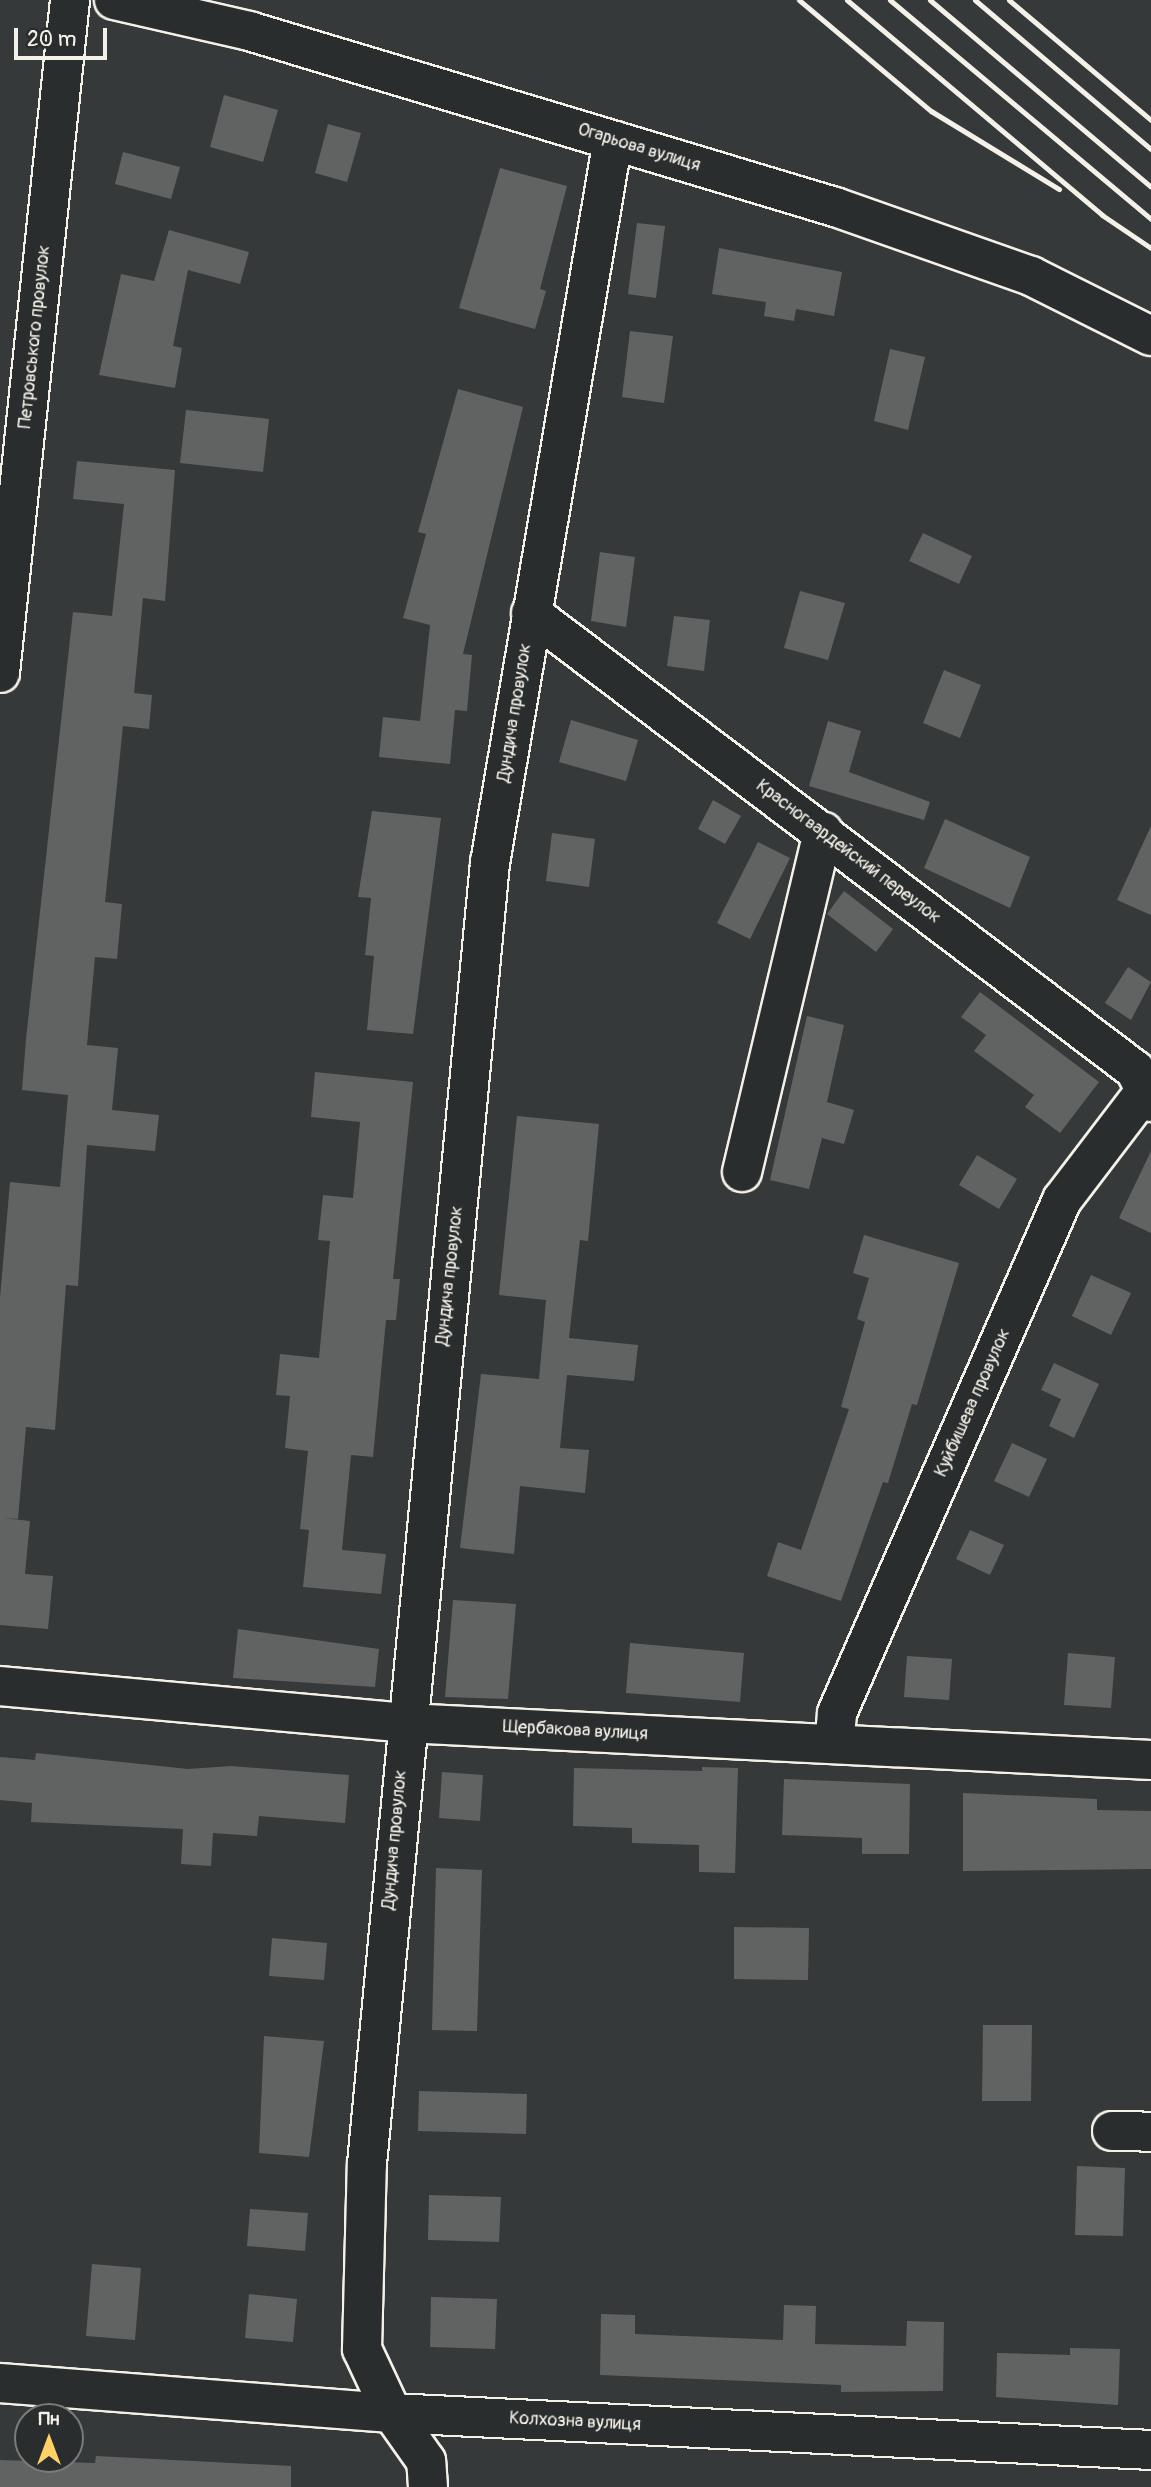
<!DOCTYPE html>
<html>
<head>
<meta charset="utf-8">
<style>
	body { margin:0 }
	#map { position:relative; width:1151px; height:2487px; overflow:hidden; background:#363939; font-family:Pangolin,sans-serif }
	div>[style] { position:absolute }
	.building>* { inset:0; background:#616362 }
	.roads { filter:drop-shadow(2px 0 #f4f1e8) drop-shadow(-2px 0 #f4f1e8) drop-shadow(0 2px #f4f1e8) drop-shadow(0 -2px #f4f1e8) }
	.minor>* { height:38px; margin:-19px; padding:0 19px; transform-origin:19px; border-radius:19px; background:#2a2d2e }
	.rail>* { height:5px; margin:-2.5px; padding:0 2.5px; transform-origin:2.5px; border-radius:2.5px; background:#f4f1e8 }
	span { translate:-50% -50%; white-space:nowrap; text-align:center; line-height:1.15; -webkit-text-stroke:6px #2a2d2e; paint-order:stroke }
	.street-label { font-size:18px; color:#f4f1e8 }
	.north { position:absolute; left:14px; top:2403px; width:70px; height:70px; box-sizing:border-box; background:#2a2d2e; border:2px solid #7b7b78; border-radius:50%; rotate:0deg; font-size:19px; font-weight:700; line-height:28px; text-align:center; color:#f4f1e8 }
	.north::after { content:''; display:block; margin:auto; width:24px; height:32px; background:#ffd166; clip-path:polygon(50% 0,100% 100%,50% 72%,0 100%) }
	.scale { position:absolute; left:14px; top:28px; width:93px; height:32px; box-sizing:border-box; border:4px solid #f4f1e8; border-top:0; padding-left:9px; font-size:21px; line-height:24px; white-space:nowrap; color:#f4f1e8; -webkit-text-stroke:5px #2a2d2e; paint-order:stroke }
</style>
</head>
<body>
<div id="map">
	<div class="building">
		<div style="clip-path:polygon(224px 95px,278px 110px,263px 162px,210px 147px)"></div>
		<div style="clip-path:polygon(328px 124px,361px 133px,347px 182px,315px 173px)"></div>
		<div style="clip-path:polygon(123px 152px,180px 167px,171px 199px,115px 184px)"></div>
		<div style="clip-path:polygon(500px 168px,567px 186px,540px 289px,546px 291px,535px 329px,459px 308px)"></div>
		<div style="clip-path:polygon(637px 223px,665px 226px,656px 298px,628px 294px)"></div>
		<div style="clip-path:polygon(169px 230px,249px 252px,240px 284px,188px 270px,173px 346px,182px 348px,175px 388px,99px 375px,121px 274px,154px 281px)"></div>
		<div style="clip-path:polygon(719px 248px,842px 272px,834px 316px,796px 309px,794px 321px,764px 316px,766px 302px,712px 294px)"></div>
		<div style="clip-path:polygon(630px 331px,673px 336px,664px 403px,622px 397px)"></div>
		<div style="clip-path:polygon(890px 349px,925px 357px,908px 430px,874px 421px)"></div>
		<div style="clip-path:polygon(458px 389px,523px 407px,463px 654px,472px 655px,467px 711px,455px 710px,450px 764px,379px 757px,383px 717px,420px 721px,430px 625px,403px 618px,426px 534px,418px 532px)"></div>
		<div style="clip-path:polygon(186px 410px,269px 419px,263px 472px,180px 463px)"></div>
		<div style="clip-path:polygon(77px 461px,175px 470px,165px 601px,143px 598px,134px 693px,152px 695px,149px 729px,123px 726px,105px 902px,122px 904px,117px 959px,95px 957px,87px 1045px,118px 1048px,112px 1110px,159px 1115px,155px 1151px,87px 1145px,78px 1286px,66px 1285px,55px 1430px,26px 1427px,18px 1519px,3px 1518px,30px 1521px,25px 1574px,53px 1576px,48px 1629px,0 1625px,0 1298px,10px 1182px,60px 1187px,68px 1095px,22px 1090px,26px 1039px,73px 612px,112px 616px,124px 504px,73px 499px)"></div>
		<div style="clip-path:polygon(923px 533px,972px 556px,959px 584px,909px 561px)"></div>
		<div style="clip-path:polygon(600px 552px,635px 557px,626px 627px,591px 621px)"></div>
		<div style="clip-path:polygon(800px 591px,845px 603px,828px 660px,784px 648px)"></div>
		<div style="clip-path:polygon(674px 616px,710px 620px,704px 671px,667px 666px)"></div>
		<div style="clip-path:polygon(944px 670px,981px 685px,960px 738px,923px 723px)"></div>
		<div style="clip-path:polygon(571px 720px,638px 740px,626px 781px,559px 762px)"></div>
		<div style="clip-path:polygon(828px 721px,861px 731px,849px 772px,930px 802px,924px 820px,809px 786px)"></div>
		<div style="clip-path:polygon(713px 800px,741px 816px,725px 844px,698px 829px)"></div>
		<div style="clip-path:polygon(372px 811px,441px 818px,413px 1034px,367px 1030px,374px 956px,365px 955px,371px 898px,358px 897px)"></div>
		<div style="clip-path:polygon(945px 819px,1030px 857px,1010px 908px,924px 868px)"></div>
		<div style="clip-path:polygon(1151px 826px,1151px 915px,1117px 900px)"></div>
		<div style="clip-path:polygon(552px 833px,595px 839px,589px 887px,546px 881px)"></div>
		<div style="clip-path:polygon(758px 842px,790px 858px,750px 939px,717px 923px)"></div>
		<div style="clip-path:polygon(844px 891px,893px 929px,876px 952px,827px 914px)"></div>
		<div style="clip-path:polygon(1128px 967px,1151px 982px,1131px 1020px,1105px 1003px)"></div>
		<div style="clip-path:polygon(980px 992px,1099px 1082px,1060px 1133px,1025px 1107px,1034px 1095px,974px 1051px,986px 1035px,961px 1017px)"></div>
		<div style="clip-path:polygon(807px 1016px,844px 1025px,827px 1102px,854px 1110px,844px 1144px,822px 1138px,809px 1189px,770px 1180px)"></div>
		<div style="clip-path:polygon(315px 1072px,413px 1082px,393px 1279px,400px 1279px,396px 1320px,386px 1320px,373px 1457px,351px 1455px,342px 1550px,386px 1554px,381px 1594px,303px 1587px,309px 1530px,300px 1529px,308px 1451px,285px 1448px,290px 1396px,276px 1395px,280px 1354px,319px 1358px,330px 1241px,318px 1240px,323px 1195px,353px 1198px,360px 1122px,311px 1117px)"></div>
		<div style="clip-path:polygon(517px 1116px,599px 1124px,588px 1241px,580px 1240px,569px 1338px,638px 1345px,634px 1381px,567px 1375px,560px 1448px,589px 1450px,585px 1493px,520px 1486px,514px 1554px,460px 1548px,481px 1374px,539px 1379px,546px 1300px,499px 1295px)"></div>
		<div style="clip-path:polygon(1151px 1151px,1151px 1233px,1119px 1218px)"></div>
		<div style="clip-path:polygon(977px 1155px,1017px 1179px,999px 1209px,959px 1185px)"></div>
		<div style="clip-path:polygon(864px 1235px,959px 1263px,917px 1405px,912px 1404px,888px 1483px,883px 1482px,841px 1601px,767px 1576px,778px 1542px,801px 1550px,849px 1409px,841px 1407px,865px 1322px,857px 1319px,869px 1278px,853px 1273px)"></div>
		<div style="clip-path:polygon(1091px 1275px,1131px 1293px,1111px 1335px,1072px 1316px)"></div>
		<div style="clip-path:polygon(1054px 1363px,1099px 1384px,1074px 1438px,1049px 1426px,1061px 1399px,1041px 1390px)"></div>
		<div style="clip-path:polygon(1012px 1443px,1047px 1459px,1029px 1497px,994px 1481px)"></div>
		<div style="clip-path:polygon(970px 1530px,1004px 1545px,990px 1575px,956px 1559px)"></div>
		<div style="clip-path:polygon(453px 1600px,516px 1604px,508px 1699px,445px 1697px)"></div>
		<div style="clip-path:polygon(238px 1629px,379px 1649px,375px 1687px,233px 1678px)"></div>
		<div style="clip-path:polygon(630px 1643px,744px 1653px,740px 1702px,626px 1693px)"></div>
		<div style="clip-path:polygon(1068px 1653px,1115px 1657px,1111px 1708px,1064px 1705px)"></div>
		<div style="clip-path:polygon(907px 1656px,952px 1659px,949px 1700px,904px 1697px)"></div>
		<div style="clip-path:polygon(36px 1753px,188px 1769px,231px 1766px,349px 1775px,345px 1823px,259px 1816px,257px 1836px,213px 1833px,211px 1866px,181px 1864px,183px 1829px,31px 1822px,32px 1803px,0 1800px,0 1757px,35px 1760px)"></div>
		<div style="clip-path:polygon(702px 1767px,738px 1768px,735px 1873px,699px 1872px,699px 1845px,632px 1843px,632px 1828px,573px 1826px,574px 1768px,702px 1771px)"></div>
		<div style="clip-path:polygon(442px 1772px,483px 1775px,480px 1821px,439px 1818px)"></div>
		<div style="clip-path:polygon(784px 1779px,910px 1784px,909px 1854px,862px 1854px,862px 1838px,782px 1835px)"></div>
		<div style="clip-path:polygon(963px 1793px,1097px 1799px,1097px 1810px,1151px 1811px,1151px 1869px,963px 1871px)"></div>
		<div style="clip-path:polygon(436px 1868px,482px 1870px,477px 2031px,432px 2030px)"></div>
		<div style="clip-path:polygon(734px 1927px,809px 1928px,808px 1980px,734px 1979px)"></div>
		<div style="clip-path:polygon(272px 1938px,327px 1943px,324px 1980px,269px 1976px)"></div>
		<div style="clip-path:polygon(983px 2025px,1032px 2025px,1031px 2101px,982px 2101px)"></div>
		<div style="clip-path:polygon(264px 2036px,324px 2041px,309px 2157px,259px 2153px)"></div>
		<div style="clip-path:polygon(419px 2091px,527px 2094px,526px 2134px,418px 2131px)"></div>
		<div style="clip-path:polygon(1077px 2166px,1125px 2168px,1123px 2236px,1075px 2235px)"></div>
		<div style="clip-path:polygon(429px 2195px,501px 2197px,499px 2242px,428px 2240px)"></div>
		<div style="clip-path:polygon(250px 2209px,308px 2213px,305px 2251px,247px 2246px)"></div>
		<div style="clip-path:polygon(92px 2264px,141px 2268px,135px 2340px,86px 2336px)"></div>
		<div style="clip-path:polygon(249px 2294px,297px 2299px,293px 2342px,245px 2338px)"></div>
		<div style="clip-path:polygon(431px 2297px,497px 2299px,495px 2349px,430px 2347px)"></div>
		<div style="clip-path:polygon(784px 2305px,816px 2306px,815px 2344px,906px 2346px,907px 2321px,944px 2322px,943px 2391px,841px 2392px,841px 2385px,600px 2375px,601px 2314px,635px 2315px,635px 2334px,783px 2340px)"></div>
		<div style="clip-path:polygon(1070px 2348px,1120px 2349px,1118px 2405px,996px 2397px,997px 2353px,1070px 2355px)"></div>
		<div style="clip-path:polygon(96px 2456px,291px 2466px,291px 2487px,0 2487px,0 2460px,95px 2463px)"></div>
	</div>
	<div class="roads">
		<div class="minor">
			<div style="left:114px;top:0;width:139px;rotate:12.9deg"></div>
			<div style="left:249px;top:31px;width:612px;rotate:16.72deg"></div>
			<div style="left:835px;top:207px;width:208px;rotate:19.4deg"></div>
			<div style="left:1031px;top:276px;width:134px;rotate:26.6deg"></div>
			<div style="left:531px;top:613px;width:757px;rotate:37.11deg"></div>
			<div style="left:1135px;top:1070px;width:36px;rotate:63deg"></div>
			<div style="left:0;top:673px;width:677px;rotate:-84.06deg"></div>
			<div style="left:742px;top:1172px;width:350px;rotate:-76.6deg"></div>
			<div style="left:0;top:1686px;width:408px;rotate:5.2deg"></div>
			<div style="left:406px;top:1723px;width:746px;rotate:2.84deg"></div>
			<div style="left:834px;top:1743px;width:30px;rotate:-84deg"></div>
			<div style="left:837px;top:1713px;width:560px;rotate:-66.32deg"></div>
			<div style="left:1062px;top:1200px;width:147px;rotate:-52.7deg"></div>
			<div style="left:1112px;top:2131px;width:39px;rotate:1deg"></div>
			<div style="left:0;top:2383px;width:393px;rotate:4.4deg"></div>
			<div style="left:392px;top:2413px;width:760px;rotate:2.79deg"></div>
			<div style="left:428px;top:2487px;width:26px;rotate:-94deg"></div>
			<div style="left:426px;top:2461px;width:59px;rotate:-125.3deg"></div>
			<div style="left:392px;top:2413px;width:71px;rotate:-115.1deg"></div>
			<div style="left:362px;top:2349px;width:185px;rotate:-88.5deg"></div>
			<div style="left:367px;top:2164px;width:1307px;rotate:-84.6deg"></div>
			<div style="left:490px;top:863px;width:733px;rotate:-80.35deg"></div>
		</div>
	</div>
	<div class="rail">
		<div style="left:799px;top:0;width:172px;rotate:40.1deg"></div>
		<div style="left:931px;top:111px;width:150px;rotate:31.4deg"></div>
		<div style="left:847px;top:0;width:334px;rotate:40.1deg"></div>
		<div style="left:1102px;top:215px;width:59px;rotate:34deg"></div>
		<div style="left:890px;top:0;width:341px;rotate:40deg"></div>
		<div style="left:930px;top:0;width:289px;rotate:40.2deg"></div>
		<div style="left:975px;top:0;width:231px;rotate:40.3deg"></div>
		<div style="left:1009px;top:0;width:186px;rotate:40.2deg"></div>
	</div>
	<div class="street-label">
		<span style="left:639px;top:148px;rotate:17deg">Огарьова вулиця</span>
		<span style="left:35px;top:337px;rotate:-84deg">Петровського провулок</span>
		<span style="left:515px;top:713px;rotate:-81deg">Дундича провулок</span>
		<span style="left:848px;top:852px;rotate:37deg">Красногвардейский переулок</span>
		<span style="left:450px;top:1276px;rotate:-84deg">Дундича провулок</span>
		<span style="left:973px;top:1403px;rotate:-66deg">Куйбишева провулок</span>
		<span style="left:575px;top:1731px;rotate:3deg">Щербакова вулиця</span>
		<span style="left:395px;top:1840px;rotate:-85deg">Дундича провулок</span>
		<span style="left:575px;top:2422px;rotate:3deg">Колхозна вулиця</span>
	</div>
	<div class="north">Пн</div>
	<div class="scale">20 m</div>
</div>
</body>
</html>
